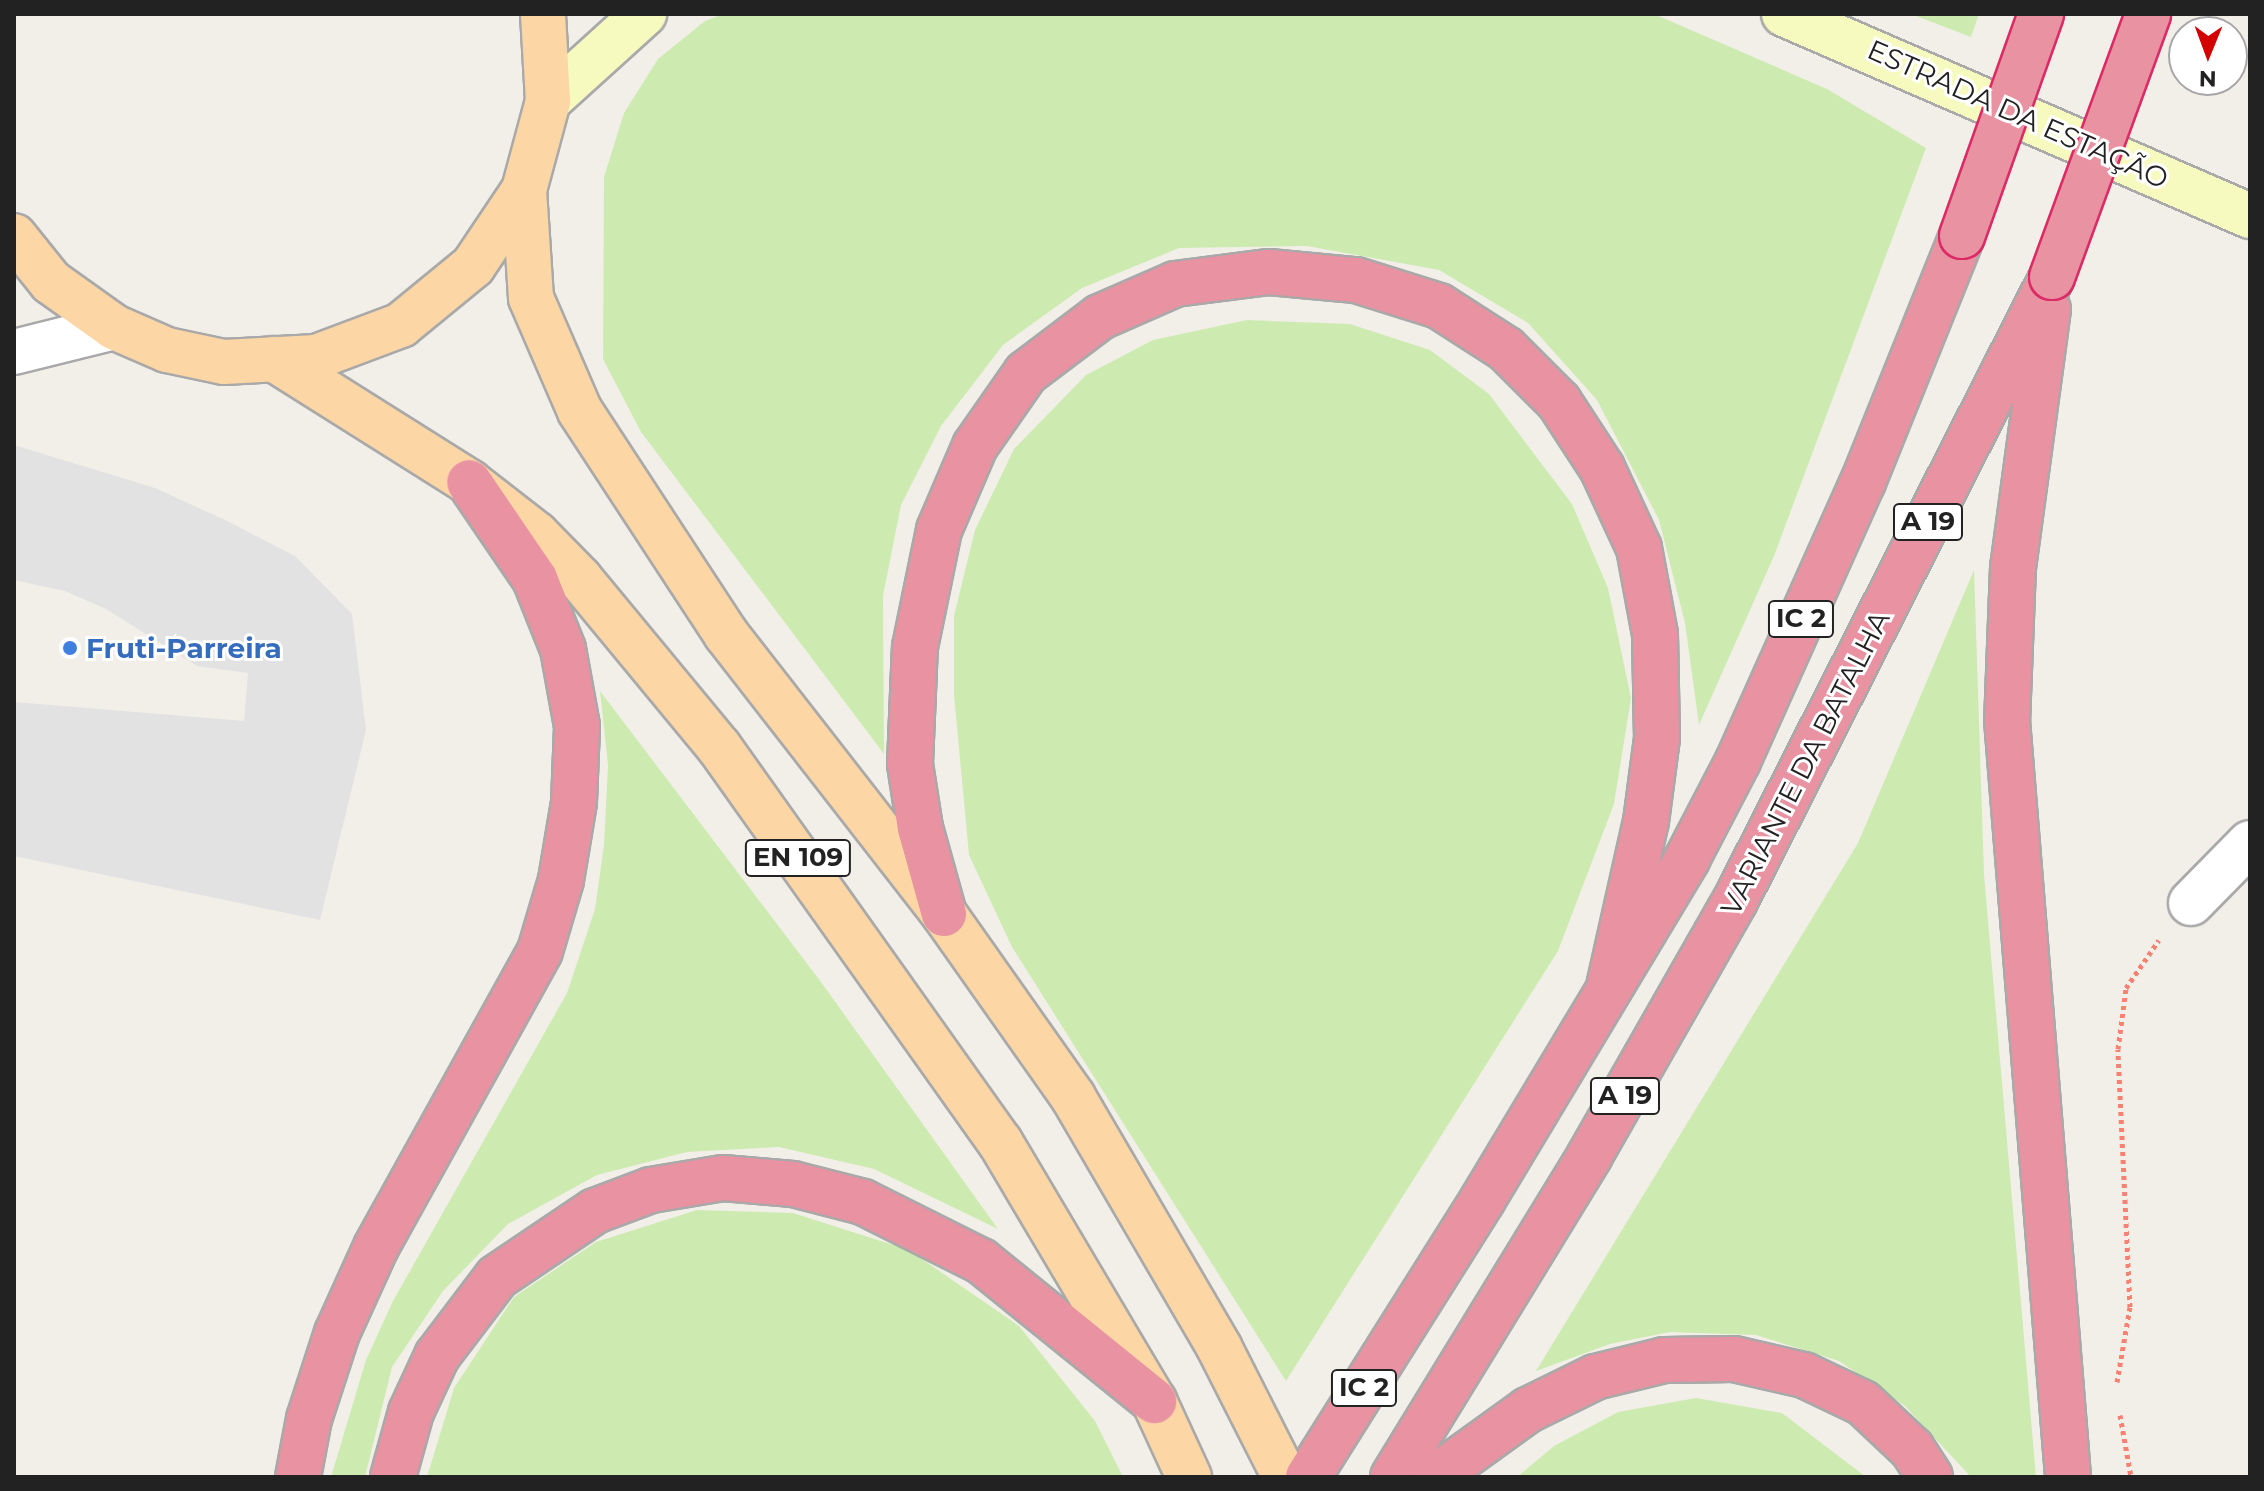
<!DOCTYPE html>
<html>
<head>
<meta charset="utf-8">
<style>
	body { margin:0 }
	#map { position:relative; width:2264px; height:1491px; overflow:hidden; background:#f2efe9; font-family:Montserrat,sans-serif }
	div>[style] { position:absolute }
	.grass>* { inset:0; background:#cdebb0 }
	.parking>* { inset:0; background:#e2e2e2 }
	.path>* { height:5px; margin-top:-2.5px; transform-origin:0; background:repeating-linear-gradient(90deg,#fa8072 0 4px,transparent 0 8px) }
	.roads { filter:drop-shadow(2px 0 #a9a9a9) drop-shadow(-2px 0 #a9a9a9) drop-shadow(0 2px #a9a9a9) drop-shadow(0 -2px #a9a9a9) }
	.street>* { height:44px; margin:-22px; padding:0 22px; transform-origin:22px; border-radius:22px; background:#fff }
	.secondary>* { height:44px; margin:-22px; padding:0 22px; transform-origin:22px; border-radius:22px; background:#f7fabf }
	.primary>* { height:44px; margin:-22px; padding:0 22px; transform-origin:22px; border-radius:22px; background:#fcd6a4 }
	.highway>* { height:44px; margin:-22px; padding:0 22px; transform-origin:22px; border-radius:22px; background:#e892a2 }
	.bridges { filter:drop-shadow(2px 0 #dc2a67) drop-shadow(-2px 0 #dc2a67) drop-shadow(0 2px #dc2a67) drop-shadow(0 -2px #dc2a67) }
	.highway-bridge>* { height:44px; margin:-22px; padding:0 22px; transform-origin:22px; border-radius:22px; background:#e892a2 }
	.dots>* { width:22px; height:22px; translate:-50% -50%; box-sizing:border-box; border:4px solid #fff; border-radius:50% }
	span { translate:-50% -50%; white-space:nowrap; text-align:center; line-height:1.15; -webkit-text-stroke:6px #fff; paint-order:stroke }
	.shield-label span { padding:2px 6px; background:#fff; border:2px solid; border-radius:6px; -webkit-text-stroke-width:0 }
	.shield-label { font-size:26px; color:#222; font-weight:700 }
	.street-label { font-size:28px; color:#222 }
	.shop-label { font-size:28px; color:#366cbe; font-weight:700 }
	.left { translate:0 -50%; text-align:left }
	.frame { position:absolute; inset:0; border:16px solid #222; pointer-events:none }
	.north { position:absolute; left:2168px; top:16px; width:80px; height:80px; box-sizing:border-box; background:#fff; border:2px solid #a7a7a7; border-radius:50%; rotate:181deg; font-size:22px; font-weight:700; line-height:32px; text-align:center; color:#222 }
	.north::after { content:''; display:block; margin:auto; width:28px; height:36px; background:#d40000; clip-path:polygon(50% 0,100% 100%,50% 72%,0 100%) }
</style>
</head>
<body>
<div id="map">
	<div class="grass">
		<div style="clip-path:polygon(723px 14px,1654px 14px,1827px 89px,1926px 148px,1774px 556px,1699px 725px,1685px 623px,1659px 520px,1597px 400px,1528px 323px,1439px 270px,1307px 246px,1179px 248px,1082px 288px,1003px 345px,941px 426px,901px 505px,883px 596px,884px 754px,641px 432px,603px 359px,604px 177px,624px 113px,658px 59px,705px 21px)"></div>
		<div style="clip-path:polygon(1911px 14px,1979px 14px,1971px 37px)"></div>
		<div style="clip-path:polygon(1247px 320px,1350px 324px,1430px 350px,1489px 394px,1572px 504px,1608px 588px,1631px 698px,1614px 804px,1558px 951px,1286px 1381px,1012px 947px,969px 855px,954px 695px,954px 616px,975px 530px,1014px 449px,1086px 375px,1153px 340px)"></div>
		<div style="clip-path:polygon(1974px 570px,1984px 874px,2036px 1477px,1971px 1477px,1905px 1406px,1839px 1361px,1756px 1335px,1670px 1332px,1610px 1344px,1536px 1371px,1858px 843px)"></div>
		<div style="clip-path:polygon(600px 691px,821px 982px,998px 1229px,874px 1169px,779px 1147px,687px 1152px,597px 1175px,508px 1224px,443px 1291px,392px 1367px,365px 1477px,331px 1477px,366px 1360px,393px 1301px,567px 993px,595px 909px,604px 845px,608px 765px)"></div>
		<div style="clip-path:polygon(697px 1210px,793px 1213px,909px 1250px,1019px 1326px,1095px 1421px,1123px 1477px,427px 1477px,454px 1388px,514px 1297px,596px 1242px)"></div>
		<div style="clip-path:polygon(1696px 1398px,1782px 1413px,1866px 1477px,1517px 1477px,1554px 1446px,1618px 1412px)"></div>
	</div>
	<div class="parking">
		<div style="clip-path:polygon(14px 445px,155px 488px,227px 521px,295px 556px,352px 614px,366px 730px,320px 920px,14px 856px,14px 702px,244px 721px,248px 673px,197px 666px,106px 609px,65px 591px,14px 580px)"></div>
	</div>
	<div class="path">
		<div style="left:2117px;top:1382px;width:76px;rotate:-80.2deg"></div>
		<div style="left:2130px;top:1307px;width:258px;rotate:-92.7deg"></div>
		<div style="left:2118px;top:1049px;width:62px;rotate:-82.5deg"></div>
		<div style="left:2126px;top:988px;width:58px;rotate:-55.5deg"></div>
		<div style="left:2120px;top:1415px;width:63px;rotate:79.9deg"></div>
	</div>
	<div class="roads">
		<div class="street">
			<div style="left:14px;top:352px;width:103px;rotate:-14deg"></div>
			<div style="left:2191px;top:903px;width:84px;rotate:-45.5deg"></div>
		</div>
		<div class="secondary">
			<div style="left:1784px;top:14px;width:508px;rotate:23.44deg"></div>
			<div style="left:548px;top:101px;width:130px;rotate:-42.2deg"></div>
		</div>
		<div class="primary">
			<div style="left:524px;top:190px;width:108px;rotate:86.3deg"></div>
			<div style="left:531px;top:298px;width:123px;rotate:66.6deg"></div>
			<div style="left:580px;top:411px;width:267px;rotate:56.8deg"></div>
			<div style="left:726px;top:634px;width:355px;rotate:52.1deg"></div>
			<div style="left:944px;top:914px;width:224px;rotate:54.8deg"></div>
			<div style="left:1073px;top:1097px;width:290px;rotate:59.7deg"></div>
			<div style="left:1219px;top:1347px;width:146px;rotate:63.1deg"></div>
			<div style="left:14px;top:236px;width:59px;rotate:51.2deg"></div>
			<div style="left:51px;top:282px;width:77px;rotate:35.5deg"></div>
			<div style="left:114px;top:327px;width:58px;rotate:23.5deg"></div>
			<div style="left:167px;top:350px;width:58px;rotate:11.9deg"></div>
			<div style="left:224px;top:362px;width:92px;rotate:-3.1deg"></div>
			<div style="left:316px;top:357px;width:91px;rotate:-20.6deg"></div>
			<div style="left:401px;top:325px;width:93px;rotate:-39.3deg"></div>
			<div style="left:473px;top:266px;width:92px;rotate:-56.1deg"></div>
			<div style="left:524px;top:190px;width:92px;rotate:-74.9deg"></div>
			<div style="left:548px;top:101px;width:87px;rotate:-93.3deg"></div>
			<div style="left:274px;top:359px;width:231px;rotate:32.2deg"></div>
			<div style="left:469px;top:482px;width:85px;rotate:37.8deg"></div>
			<div style="left:536px;top:534px;width:63px;rotate:45.6deg"></div>
			<div style="left:580px;top:579px;width:218px;rotate:50.4deg"></div>
			<div style="left:719px;top:747px;width:485px;rotate:54.6deg"></div>
			<div style="left:1000px;top:1142px;width:301px;rotate:59.3deg"></div>
			<div style="left:1154px;top:1401px;width:84px;rotate:65.3deg"></div>
		</div>
		<div class="highway">
			<div style="left:2048px;top:309px;width:260px;rotate:97.7deg"></div>
			<div style="left:2013px;top:567px;width:153px;rotate:92.2deg"></div>
			<div style="left:2007px;top:720px;width:759px;rotate:85.39deg"></div>
			<div style="left:944px;top:914px;width:89px;rotate:-105.6deg"></div>
			<div style="left:920px;top:828px;width:65px;rotate:-98.9deg"></div>
			<div style="left:910px;top:764px;width:117px;rotate:-87.6deg"></div>
			<div style="left:915px;top:647px;width:119px;rotate:-78.4deg"></div>
			<div style="left:939px;top:530px;width:91px;rotate:-66.8deg"></div>
			<div style="left:975px;top:446px;width:89px;rotate:-55.1deg"></div>
			<div style="left:1026px;top:373px;width:93px;rotate:-37.1deg"></div>
			<div style="left:1100px;top:317px;width:82px;rotate:-23.7deg"></div>
			<div style="left:1175px;top:284px;width:95px;rotate:-7.3deg"></div>
			<div style="left:1269px;top:272px;width:87px;rotate:5.3deg"></div>
			<div style="left:1356px;top:280px;width:87px;rotate:17.4deg"></div>
			<div style="left:1439px;top:306px;width:80px;rotate:32.7deg"></div>
			<div style="left:1506px;top:349px;width:75px;rotate:45deg"></div>
			<div style="left:1559px;top:402px;width:79px;rotate:56.9deg"></div>
			<div style="left:1602px;top:468px;width:88px;rotate:65.2deg"></div>
			<div style="left:1639px;top:548px;width:87px;rotate:79.5deg"></div>
			<div style="left:1655px;top:634px;width:104px;rotate:88.9deg"></div>
			<div style="left:1657px;top:738px;width:84px;rotate:97.5deg"></div>
			<div style="left:1646px;top:821px;width:169px;rotate:102.6deg"></div>
			<div style="left:298px;top:1477px;width:59px;rotate:-79.3deg"></div>
			<div style="left:309px;top:1419px;width:90px;rotate:-72deg"></div>
			<div style="left:337px;top:1333px;width:94px;rotate:-65.6deg"></div>
			<div style="left:376px;top:1247px;width:338px;rotate:-61deg"></div>
			<div style="left:540px;top:951px;width:74px;rotate:-73.5deg"></div>
			<div style="left:561px;top:880px;width:79px;rotate:-80.5deg"></div>
			<div style="left:574px;top:802px;width:76px;rotate:-87.7deg"></div>
			<div style="left:577px;top:726px;width:78px;rotate:-100.3deg"></div>
			<div style="left:563px;top:649px;width:75px;rotate:-111.8deg"></div>
			<div style="left:535px;top:579px;width:117px;rotate:-124.2deg"></div>
			<div style="left:393px;top:1477px;width:67px;rotate:-74.5deg"></div>
			<div style="left:411px;top:1412px;width:62px;rotate:-65.1deg"></div>
			<div style="left:437px;top:1356px;width:99px;rotate:-52.8deg"></div>
			<div style="left:497px;top:1277px;width:118px;rotate:-34deg"></div>
			<div style="left:595px;top:1211px;width:60px;rotate:-20.6deg"></div>
			<div style="left:651px;top:1190px;width:73px;rotate:-9.5deg"></div>
			<div style="left:723px;top:1178px;width:70px;rotate:4.9deg"></div>
			<div style="left:793px;top:1184px;width:72px;rotate:14.4deg"></div>
			<div style="left:863px;top:1202px;width:132px;rotate:26.6deg"></div>
			<div style="left:981px;top:1261px;width:223px;rotate:39deg"></div>
			<div style="left:1308px;top:1477px;width:328px;rotate:-57.8deg"></div>
			<div style="left:1483px;top:1199px;width:397px;rotate:-59deg"></div>
			<div style="left:1687px;top:859px;width:110px;rotate:-62.5deg"></div>
			<div style="left:1738px;top:761px;width:306px;rotate:-65.9deg"></div>
			<div style="left:1863px;top:482px;width:265px;rotate:-68.1deg"></div>
			<div style="left:1393px;top:1477px;width:377px;rotate:-58.5deg"></div>
			<div style="left:1590px;top:1155px;width:292px;rotate:-60.3deg"></div>
			<div style="left:1735px;top:901px;width:700px;rotate:-63.07deg"></div>
			<div style="left:1435px;top:1477px;width:115px;rotate:-35.8deg"></div>
			<div style="left:1528px;top:1410px;width:75px;rotate:-26.2deg"></div>
			<div style="left:1595px;top:1377px;width:71px;rotate:-13.8deg"></div>
			<div style="left:1664px;top:1360px;width:70px;rotate:-0.8deg"></div>
			<div style="left:1734px;top:1359px;width:72px;rotate:12.9deg"></div>
			<div style="left:1804px;top:1375px;width:65px;rotate:25.4deg"></div>
			<div style="left:1863px;top:1403px;width:67px;rotate:43.2deg"></div>
			<div style="left:1912px;top:1449px;width:33px;rotate:57deg"></div>
		</div>
	</div>
	<div class="bridges">
		<div class="highway-bridge">
			<div style="left:1962px;top:236px;width:236px;rotate:-70.4deg"></div>
			<div style="left:2052px;top:277px;width:280px;rotate:-69.9deg"></div>
		</div>
	</div>
	<div class="dots">
		<div style="left:70px;top:648px;background:#3f7fe0"></div>
	</div>
	<div class="shield-label">
		<span style="left:1928px;top:522px">A 19</span>
		<span style="left:1801px;top:619px">IC 2</span>
		<span style="left:798px;top:858px">EN 109</span>
		<span style="left:1625px;top:1096px">A 19</span>
		<span style="left:1364px;top:1388px">IC 2</span>
	</div>
	<div class="street-label">
		<span style="left:2018px;top:114px;rotate:24deg">ESTRADA DA ESTAÇÃO</span>
		<span style="left:1805px;top:763px;rotate:-63deg">VARIANTE DA BATALHA</span>
	</div>
	<div class="shop-label">
		<span class="left" style="left:86px;top:648px">Fruti-Parreira</span>
	</div>
	<div class="frame"></div>
	<div class="north">N</div>
</div>
</body>
</html>
